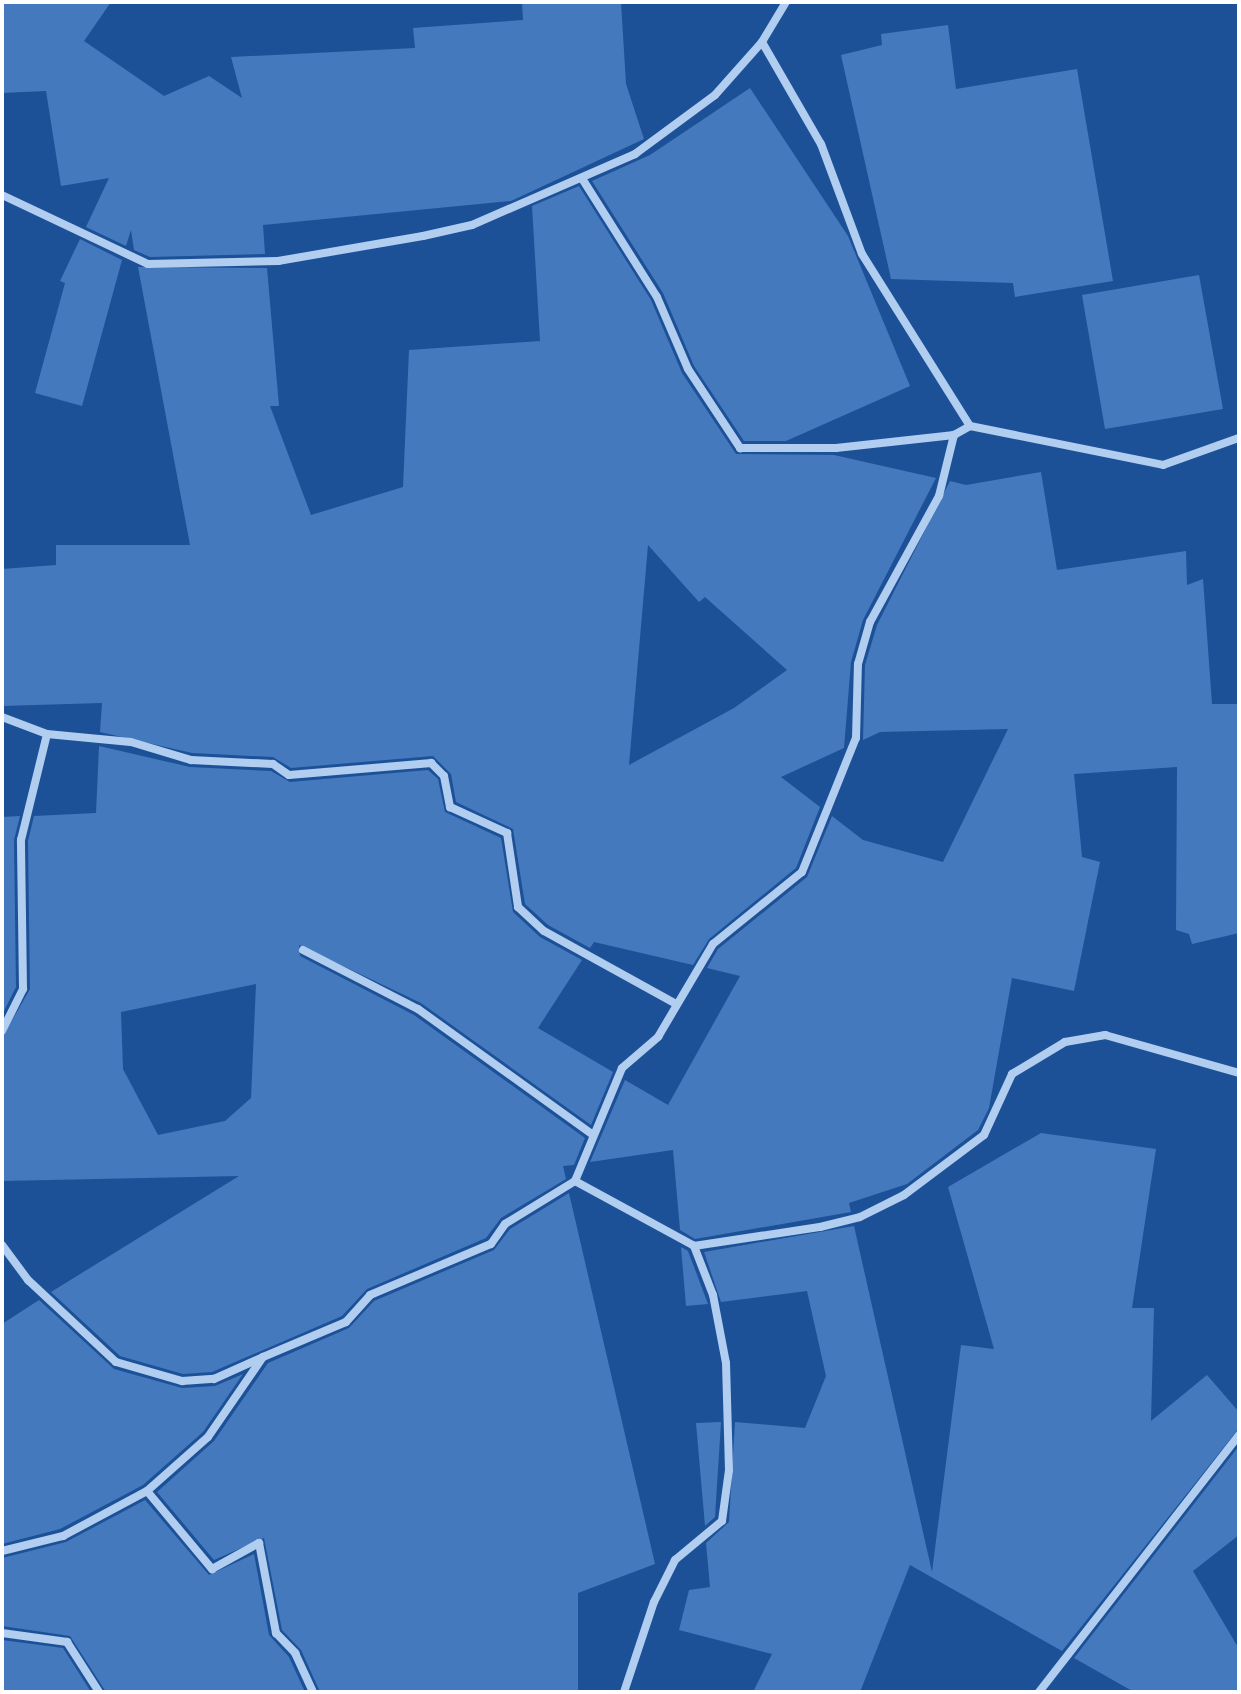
<!DOCTYPE html>
<html>
<head>
<meta charset="utf-8">
<style>
	body { margin:0 }
	#map { position:relative; width:1241px; height:1694px; overflow:hidden; background:#1c5198; font-family:"Source Sans 3",sans-serif }
	div>[style] { position:absolute }
	.building>* { inset:0; background:#4579be }
	.street>* { height:8px; margin:-4px; padding:0 4px; transform-origin:4px; border-radius:4px; background:#b1cdf0 }
	span { translate:-50% -50%; white-space:nowrap; text-align:center; line-height:1.15; -webkit-text-stroke:6px #1c5198; paint-order:stroke }
	.frame { position:absolute; inset:0; border:4px solid #fff; pointer-events:none }
</style>
</head>
<body>
<div id="map">
	<div class="building">
		<div style="clip-path:polygon(2px 2px,111px 2px,84px 41px,164px 96px,209px 76px,242px 98px,231px 57px,415px 48px,413px 28px,523px 20px,522px 2px,621px 2px,626px 84px,644px 139px,511px 201px,263px 225px,265px 254px,150px 257px,134px 250px,131px 230px,126px 246px,86px 227px,109px 178px,61px 186px,46px 91px,2px 93px)"></div>
		<div style="clip-path:polygon(948px 25px,956px 89px,1077px 69px,1113px 281px,1015px 297px,1013px 283px,891px 279px,841px 55px,882px 45px,881px 34px)"></div>
		<div style="clip-path:polygon(750px 88px,848px 236px,910px 386px,786px 441px,744px 441px,694px 366px,663px 293px,592px 181px,650px 155px)"></div>
		<div style="clip-path:polygon(evenodd,579px 186px,651px 300px,682px 373px,736px 454px,834px 455px,936px 478px,863px 620px,851px 662px,844px 748px,781px 777px,820px 807px,796px 868px,709px 939px,693px 965px,594px 942px,590px 948px,548px 925px,525px 904px,513px 829px,456px 802px,451px 774px,433px 756px,291px 768px,273px 757px,192px 753px,100px 732px,102px 703px,2px 706px,2px 569px,56px 565px,56px 545px,190px 545px,138px 267px,267px 268px,279px 406px,270px 406px,311px 515px,403px 487px,409px 350px,540px 341px,532px 206px,579px 186px,648px 545px,699px 602px,705px 597px,787px 670px,734px 708px,629px 765px,648px 545px)"></div>
		<div style="clip-path:polygon(80px 239px,122px 260px,82px 406px,35px 393px,65px 283px,60px 281px)"></div>
		<div style="clip-path:polygon(1199px 275px,1223px 409px,1105px 429px,1082px 295px)"></div>
		<div style="clip-path:polygon(1041px 472px,1057px 570px,1186px 551px,1187px 585px,1203px 579px,1212px 704px,1239px 704px,1239px 933px,1192px 944px,1189px 934px,1176px 930px,1177px 767px,1074px 774px,1082px 857px,1100px 862px,1074px 991px,1012px 978px,989px 1108px,978px 1130px,907px 1184px,849px 1203px,851px 1212px,695px 1239px,680px 1230px,673px 1150px,590px 1162px,625px 1080px,668px 1105px,740px 976px,707px 968px,718px 949px,807px 877px,832px 816px,863px 840px,943px 862px,1008px 729px,880px 732px,863px 740px,865px 665px,877px 625px,950px 481px,966px 485px)"></div>
		<div style="clip-path:polygon(evenodd,99px 746px,190px 767px,271px 771px,290px 782px,428px 770px,438px 779px,445px 812px,501px 838px,513px 912px,540px 937px,582px 960px,538px 1028px,613px 1072px,591px 1125px,421px 1003px,299px 945px,300px 956px,414px 1015px,585px 1138px,574px 1165px,563px 1166px,566px 1179px,501px 1218px,486px 1238px,367px 1289px,342px 1316px,212px 1372px,183px 1374px,120px 1356px,51px 1292px,239px 1176px,2px 1181px,2px 1038px,30px 989px,28px 841px,34px 816px,96px 813px,99px 746px,256px 984px,251px 1098px,225px 1121px,158px 1135px,123px 1069px,121px 1012px,256px 984px)"></div>
		<div style="clip-path:polygon(20px 816px,14px 840px,16px 987px,2px 1015px,2px 817px)"></div>
		<div style="clip-path:polygon(1041px 1133px,1156px 1149px,1132px 1308px,1154px 1308px,1151px 1421px,1207px 1375px,1239px 1412px,1239px 1428px,1062px 1651px,910px 1565px,860px 1692px,753px 1692px,772px 1654px,679px 1630px,689px 1590px,710px 1587px,706px 1543px,729px 1522px,735px 1422px,805px 1428px,826px 1376px,807px 1291px,721px 1302px,704px 1252px,854px 1226px,932px 1572px,961px 1345px,994px 1349px,948px 1187px)"></div>
		<div style="clip-path:polygon(569px 1193px,655px 1564px,578px 1593px,578px 1692px,320px 1692px,301px 1650px,282px 1630px,264px 1538px,214px 1560px,157px 1492px,214px 1441px,268px 1363px,349px 1328px,374px 1301px,494px 1250px,510px 1229px)"></div>
		<div style="clip-path:polygon(681px 1247px,688px 1251px,708px 1304px,686px 1306px)"></div>
		<div style="clip-path:polygon(39px 1300px,114px 1369px,182px 1388px,215px 1386px,243px 1374px,203px 1432px,143px 1485px,60px 1529px,2px 1544px,2px 1324px)"></div>
		<div style="clip-path:polygon(721px 1422px,715px 1517px,705px 1526px,696px 1423px)"></div>
		<div style="clip-path:polygon(1239px 1446px,1239px 1535px,1193px 1571px,1239px 1649px,1239px 1692px,1134px 1692px,1074px 1658px)"></div>
		<div style="clip-path:polygon(145px 1500px,209px 1575px,254px 1554px,269px 1635px,289px 1657px,305px 1692px,106px 1692px,70px 1636px,2px 1626px,2px 1558px,66px 1542px)"></div>
		<div style="clip-path:polygon(2px 1640px,63px 1648px,91px 1692px,2px 1692px)"></div>
	</div>
	<div class="street">
		<div style="left:786px;top:2px;width:47px;rotate:121deg"></div>
		<div style="left:762px;top:42px;width:118px;rotate:60deg"></div>
		<div style="left:821px;top:144px;width:117px;rotate:69.6deg"></div>
		<div style="left:862px;top:254px;width:203px;rotate:57.9deg"></div>
		<div style="left:970px;top:426px;width:197px;rotate:11.4deg"></div>
		<div style="left:1163px;top:465px;width:81px;rotate:-19.6deg"></div>
		<div style="left:583px;top:180px;width:138px;rotate:57.7deg"></div>
		<div style="left:657px;top:297px;width:78px;rotate:66.7deg"></div>
		<div style="left:688px;top:369px;width:95px;rotate:56.6deg"></div>
		<div style="left:740px;top:448px;width:96px"></div>
		<div style="left:836px;top:448px;width:119px;rotate:-6.3deg"></div>
		<div style="left:2px;top:195px;width:161px;rotate:25.3deg"></div>
		<div style="left:148px;top:264px;width:130px;rotate:-1.3deg"></div>
		<div style="left:278px;top:261px;width:147px;rotate:-9.8deg"></div>
		<div style="left:423px;top:236px;width:50px;rotate:-12.7deg"></div>
		<div style="left:472px;top:225px;width:178px;rotate:-23.5deg"></div>
		<div style="left:635px;top:154px;width:99px;rotate:-36.4deg"></div>
		<div style="left:715px;top:95px;width:71px;rotate:-48.4deg"></div>
		<div style="left:2px;top:717px;width:48px;rotate:20.7deg"></div>
		<div style="left:47px;top:734px;width:84px;rotate:5.4deg"></div>
		<div style="left:131px;top:742px;width:63px;rotate:16.7deg"></div>
		<div style="left:191px;top:760px;width:82px;rotate:2.8deg"></div>
		<div style="left:273px;top:764px;width:19px;rotate:35deg"></div>
		<div style="left:289px;top:775px;width:143px;rotate:-4.8deg"></div>
		<div style="left:431px;top:763px;width:18px;rotate:45deg"></div>
		<div style="left:444px;top:776px;width:32px;rotate:79deg"></div>
		<div style="left:450px;top:807px;width:63px;rotate:24.5deg"></div>
		<div style="left:507px;top:833px;width:75px;rotate:81.5deg"></div>
		<div style="left:518px;top:907px;width:35px;rotate:43deg"></div>
		<div style="left:544px;top:931px;width:151px;rotate:28.9deg"></div>
		<div style="left:303px;top:950px;width:129px;rotate:27.2deg"></div>
		<div style="left:418px;top:1009px;width:214px;rotate:35.7deg"></div>
		<div style="left:2px;top:1031px;width:47px;rotate:-63.4deg"></div>
		<div style="left:23px;top:989px;width:149px;rotate:-90.8deg"></div>
		<div style="left:21px;top:840px;width:109px;rotate:-76.2deg"></div>
		<div style="left:575px;top:1181px;width:122px;rotate:-67.4deg"></div>
		<div style="left:622px;top:1068px;width:48px;rotate:-40.7deg"></div>
		<div style="left:658px;top:1037px;width:108px;rotate:-59.4deg"></div>
		<div style="left:713px;top:944px;width:114px;rotate:-39deg"></div>
		<div style="left:802px;top:872px;width:144px;rotate:-68.1deg"></div>
		<div style="left:856px;top:738px;width:74px;rotate:-88.5deg"></div>
		<div style="left:858px;top:664px;width:44px;rotate:-74.1deg"></div>
		<div style="left:870px;top:622px;width:144px;rotate:-61.3deg"></div>
		<div style="left:939px;top:496px;width:63px;rotate:-76.2deg"></div>
		<div style="left:954px;top:435px;width:18px;rotate:-29deg"></div>
		<div style="left:2px;top:1245px;width:44px;rotate:53.4deg"></div>
		<div style="left:28px;top:1280px;width:120px;rotate:43deg"></div>
		<div style="left:116px;top:1362px;width:69px;rotate:16.1deg"></div>
		<div style="left:182px;top:1381px;width:32px;rotate:-4deg"></div>
		<div style="left:214px;top:1379px;width:54px;rotate:-24.2deg"></div>
		<div style="left:147px;top:1491px;width:102px;rotate:50.2deg"></div>
		<div style="left:212px;top:1569px;width:54px;rotate:-29deg"></div>
		<div style="left:259px;top:1543px;width:92px;rotate:79.3deg"></div>
		<div style="left:276px;top:1633px;width:28px;rotate:46deg"></div>
		<div style="left:295px;top:1653px;width:43px;rotate:65.2deg"></div>
		<div style="left:2px;top:1551px;width:63px;rotate:-13.8deg"></div>
		<div style="left:63px;top:1536px;width:95px;rotate:-28.2deg"></div>
		<div style="left:147px;top:1491px;width:81px;rotate:-41.5deg"></div>
		<div style="left:208px;top:1437px;width:97px;rotate:-55.5deg"></div>
		<div style="left:263px;top:1357px;width:90px;rotate:-22.9deg"></div>
		<div style="left:346px;top:1322px;width:36px;rotate:-48deg"></div>
		<div style="left:370px;top:1295px;width:131px;rotate:-22.9deg"></div>
		<div style="left:491px;top:1244px;width:24px;rotate:-55deg"></div>
		<div style="left:505px;top:1224px;width:82px;rotate:-31.6deg"></div>
		<div style="left:575px;top:1181px;width:136px;rotate:28.6deg"></div>
		<div style="left:694px;top:1246px;width:127px;rotate:-8.6deg"></div>
		<div style="left:820px;top:1227px;width:41px;rotate:-14deg"></div>
		<div style="left:860px;top:1217px;width:49px;rotate:-26.6deg"></div>
		<div style="left:904px;top:1195px;width:100px;rotate:-36.9deg"></div>
		<div style="left:984px;top:1135px;width:67px;rotate:-65.3deg"></div>
		<div style="left:1012px;top:1074px;width:62px;rotate:-31.1deg"></div>
		<div style="left:1065px;top:1042px;width:41px;rotate:-9.9deg"></div>
		<div style="left:1105px;top:1035px;width:139px;rotate:15.8deg"></div>
		<div style="left:2px;top:1633px;width:66px;rotate:7.9deg"></div>
		<div style="left:67px;top:1642px;width:59px;rotate:57.4deg"></div>
		<div style="left:624px;top:1692px;width:95px;rotate:-71.6deg"></div>
		<div style="left:654px;top:1602px;width:47px;rotate:-63.4deg"></div>
		<div style="left:675px;top:1560px;width:61px;rotate:-39.7deg"></div>
		<div style="left:722px;top:1521px;width:51px;rotate:-82.2deg"></div>
		<div style="left:729px;top:1470px;width:107px;rotate:-91.6deg"></div>
		<div style="left:726px;top:1363px;width:69px;rotate:-100.8deg"></div>
		<div style="left:713px;top:1295px;width:53px;rotate:-111.2deg"></div>
		<div style="left:1039px;top:1692px;width:326px;rotate:-52.1deg"></div>
	</div>
	<div class="frame"></div>
</div>
</body>
</html>
